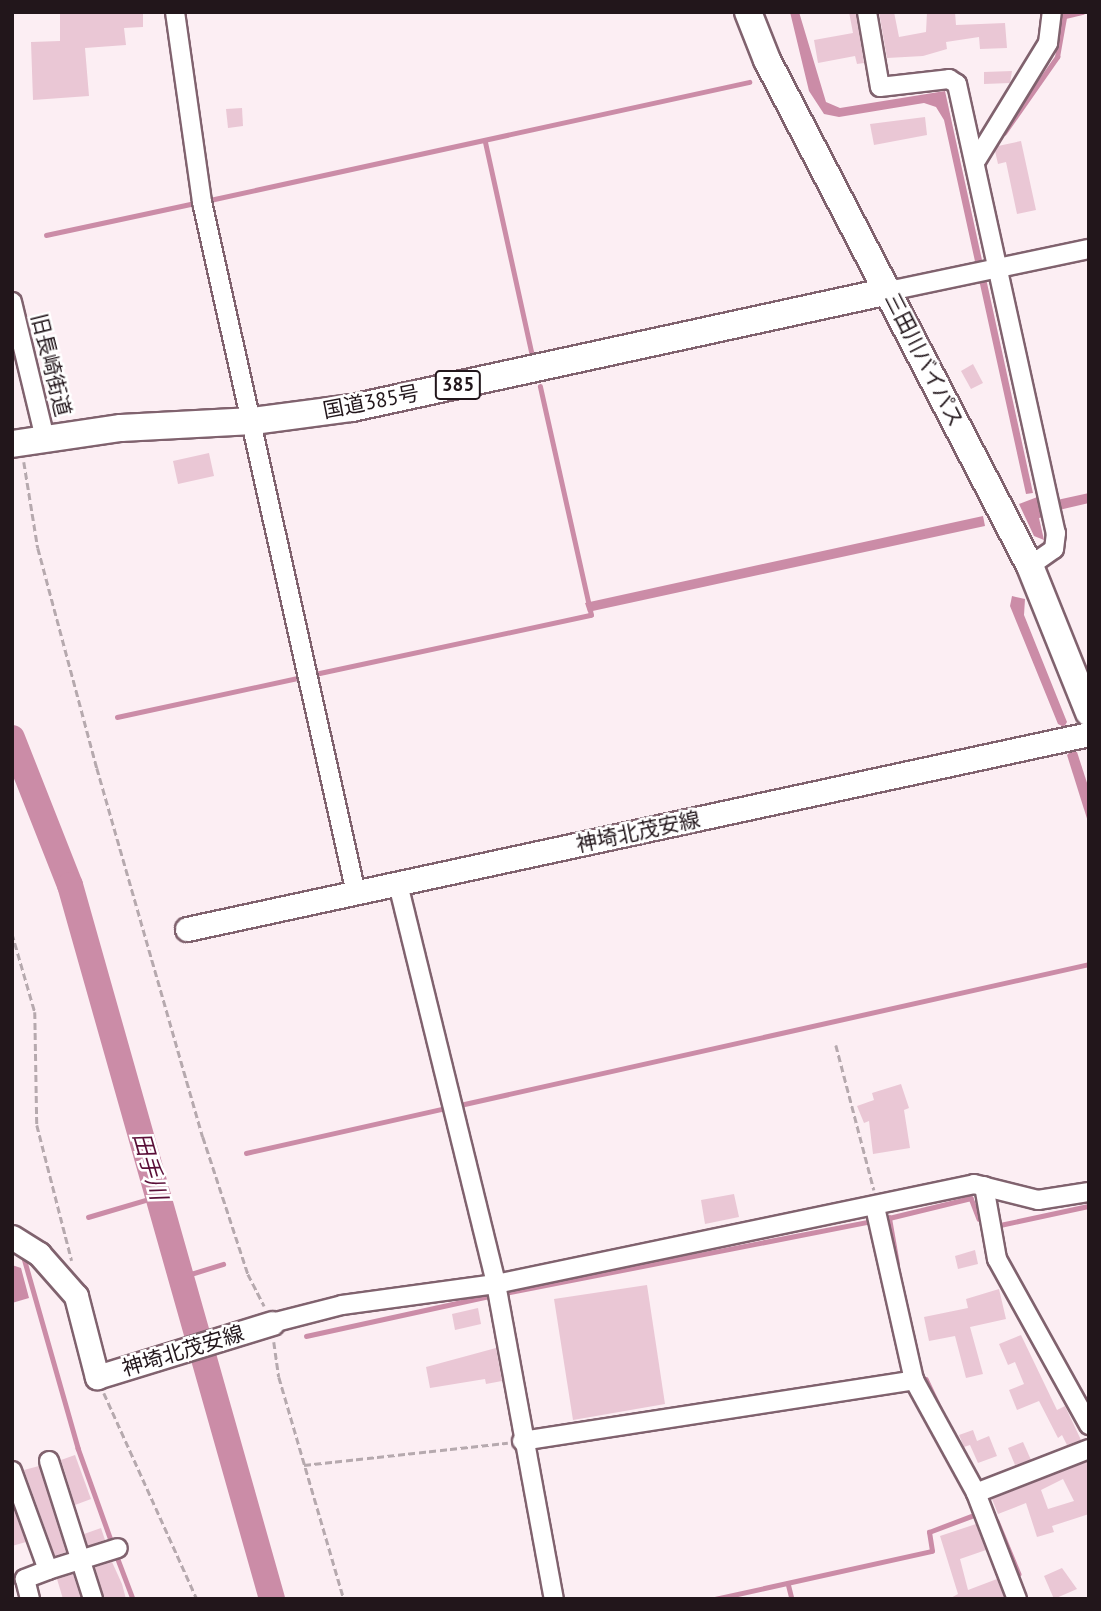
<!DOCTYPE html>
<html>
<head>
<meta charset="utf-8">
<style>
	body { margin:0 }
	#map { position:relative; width:1101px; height:1611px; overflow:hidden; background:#fceef3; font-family:"PT Sans","Noto Sans JP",sans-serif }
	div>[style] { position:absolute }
	.water>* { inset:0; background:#cb8ca7 }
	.stream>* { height:4.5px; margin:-2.25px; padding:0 2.25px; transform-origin:2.25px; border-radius:2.25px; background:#cb8ca7 }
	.river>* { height:26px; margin:-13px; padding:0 13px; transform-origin:13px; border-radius:13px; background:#cb8ca7 }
	.building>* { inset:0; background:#eac7d5 }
	.path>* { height:2.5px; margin-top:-1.25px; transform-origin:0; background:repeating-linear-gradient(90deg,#b6a9ae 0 7px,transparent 0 10.5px) }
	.roads { filter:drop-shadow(2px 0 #80626e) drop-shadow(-2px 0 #80626e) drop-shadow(0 2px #80626e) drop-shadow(0 -2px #80626e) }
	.minor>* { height:18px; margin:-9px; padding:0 9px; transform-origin:9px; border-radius:9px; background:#fff }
	.major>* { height:23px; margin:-11.5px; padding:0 11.5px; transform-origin:11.5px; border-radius:11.5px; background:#fff }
	.highway>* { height:26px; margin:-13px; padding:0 13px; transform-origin:13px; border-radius:13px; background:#fff }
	span { translate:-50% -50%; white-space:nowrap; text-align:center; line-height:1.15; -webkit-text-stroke:5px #fff; paint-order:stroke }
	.shield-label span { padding:2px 5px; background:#fff; border:2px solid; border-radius:5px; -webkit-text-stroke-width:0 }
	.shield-label { font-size:19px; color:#22161b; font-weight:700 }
	.street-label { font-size:21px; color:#22161b }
	.water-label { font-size:23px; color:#5a0f38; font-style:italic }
	.frame { position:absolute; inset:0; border:14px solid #22161b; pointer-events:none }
</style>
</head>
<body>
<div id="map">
	<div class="water">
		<div style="clip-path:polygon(790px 12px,799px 12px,826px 102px,840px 108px,945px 91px,1033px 493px,1026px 494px,944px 120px,936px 107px,924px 103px,839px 117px,824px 114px,809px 91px)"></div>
		<div style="clip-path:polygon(1089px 493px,1089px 503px,1059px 510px,1057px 500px)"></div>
		<div style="clip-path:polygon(1040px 496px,1045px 517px,1039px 518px,1044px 540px,1034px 536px,1019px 504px)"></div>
		<div style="clip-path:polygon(983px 516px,985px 526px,588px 612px,585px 603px)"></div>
		<div style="clip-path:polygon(1012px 596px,1025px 599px,1024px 615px,1067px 722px,1064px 727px,1058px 724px,1010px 606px)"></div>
		<div style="clip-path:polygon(1071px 751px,1077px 752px,1089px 789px,1089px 825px,1067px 755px)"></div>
		<div style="clip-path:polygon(12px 1265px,21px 1268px,29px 1298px,12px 1303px)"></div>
	</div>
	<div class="stream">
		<div style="left:1065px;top:16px;width:18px;rotate:-13deg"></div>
		<div style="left:1004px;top:133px;width:93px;rotate:-55.1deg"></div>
		<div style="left:1057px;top:57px;width:46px;rotate:-79.9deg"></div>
		<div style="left:485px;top:140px;width:218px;rotate:77.6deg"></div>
		<div style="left:210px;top:200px;width:552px;rotate:-12.35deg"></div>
		<div style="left:46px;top:235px;width:152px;rotate:-12.1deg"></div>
		<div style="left:315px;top:674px;width:282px;rotate:-12.1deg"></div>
		<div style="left:591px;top:615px;width:234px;rotate:-102.6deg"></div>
		<div style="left:117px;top:717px;width:189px;rotate:-12.2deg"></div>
		<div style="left:460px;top:1105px;width:645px;rotate:-12.63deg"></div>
		<div style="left:246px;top:1153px;width:205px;rotate:-12.7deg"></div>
		<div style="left:88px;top:1217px;width:74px;rotate:-16.5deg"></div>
		<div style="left:1000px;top:1225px;width:91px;rotate:-12.1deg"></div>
		<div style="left:24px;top:1258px;width:198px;rotate:74.1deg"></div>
		<div style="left:78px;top:1448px;width:101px;rotate:70.3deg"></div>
		<div style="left:897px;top:1264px;width:47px;rotate:-99.9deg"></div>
		<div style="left:889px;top:1218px;width:84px;rotate:-13.7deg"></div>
		<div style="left:971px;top:1198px;width:22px;rotate:69deg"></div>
		<div style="left:181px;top:1277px;width:44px;rotate:-17.2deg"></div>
		<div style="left:505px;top:1293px;width:373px;rotate:-11.1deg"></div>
		<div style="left:306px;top:1336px;width:187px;rotate:-12.3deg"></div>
		<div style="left:926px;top:1379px;width:44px;rotate:64.6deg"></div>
		<div style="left:997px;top:1521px;width:57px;rotate:67.5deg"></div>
		<div style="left:116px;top:1554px;width:48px;rotate:69.3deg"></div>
		<div style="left:788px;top:1583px;width:16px;rotate:76deg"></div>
		<div style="left:715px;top:1599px;width:222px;rotate:-12.5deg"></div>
		<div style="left:932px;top:1551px;width:19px;rotate:-99deg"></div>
		<div style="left:929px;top:1532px;width:48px;rotate:-20.7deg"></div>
	</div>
	<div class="river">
		<div style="left:12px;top:738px;width:158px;rotate:68.5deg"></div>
		<div style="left:70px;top:885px;width:742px;rotate:74.2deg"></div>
	</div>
	<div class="building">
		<div style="clip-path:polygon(60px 12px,143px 14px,143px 27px,124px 28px,126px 45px,85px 48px,89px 96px,33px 100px,31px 42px,60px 41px)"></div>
		<div style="clip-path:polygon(849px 12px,856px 12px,864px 63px,857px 64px,855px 56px,818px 63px,814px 40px,853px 33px)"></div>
		<div style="clip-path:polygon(879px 12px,894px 12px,899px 37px,926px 32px,927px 12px,955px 12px,956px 25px,1005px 23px,1007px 48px,980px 49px,979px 37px,946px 42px,947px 49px,923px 56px,887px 58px)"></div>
		<div style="clip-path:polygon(1012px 71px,1010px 83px,984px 84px,984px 72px)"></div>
		<div style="clip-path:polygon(242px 108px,243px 126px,228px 128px,226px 109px)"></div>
		<div style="clip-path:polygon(925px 117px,927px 135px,874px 145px,870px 124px)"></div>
		<div style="clip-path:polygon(1021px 141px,1036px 210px,1017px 214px,1006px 162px,998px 164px,995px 151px,998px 146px)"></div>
		<div style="clip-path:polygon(973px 364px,983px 383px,971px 389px,961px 371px)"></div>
		<div style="clip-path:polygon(209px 453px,214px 476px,178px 484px,173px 461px)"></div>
		<div style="clip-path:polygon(901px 1084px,909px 1108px,904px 1110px,910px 1148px,873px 1154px,869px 1121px,864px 1123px,857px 1106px,874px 1100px,872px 1093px)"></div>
		<div style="clip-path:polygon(734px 1194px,739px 1217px,705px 1224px,701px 1200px)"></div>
		<div style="clip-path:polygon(975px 1250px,978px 1264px,958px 1269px,955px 1256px)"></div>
		<div style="clip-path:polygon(647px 1285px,665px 1404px,573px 1420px,554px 1299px)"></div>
		<div style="clip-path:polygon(999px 1289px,1006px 1319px,970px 1327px,983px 1374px,966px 1378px,955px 1336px,929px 1341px,924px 1317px,968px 1308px,966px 1299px)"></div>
		<div style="clip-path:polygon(478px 1308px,481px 1324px,455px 1330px,452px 1314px)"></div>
		<div style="clip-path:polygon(1021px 1335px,1057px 1410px,1065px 1406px,1081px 1440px,1067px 1445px,1062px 1435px,1058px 1438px,1039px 1401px,1017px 1410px,1009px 1390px,1024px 1384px,1015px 1362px,1008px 1365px,999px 1344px)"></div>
		<div style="clip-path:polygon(496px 1348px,502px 1381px,486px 1384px,485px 1379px,430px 1388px,426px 1367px)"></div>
		<div style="clip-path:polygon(973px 1430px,977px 1441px,989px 1436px,997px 1456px,978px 1463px,970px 1445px,964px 1447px,959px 1435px)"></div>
		<div style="clip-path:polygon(1023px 1442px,1031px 1460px,1015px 1465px,1008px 1448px)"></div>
		<div style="clip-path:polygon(75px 1455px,91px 1499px,75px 1505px,61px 1460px)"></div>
		<div style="clip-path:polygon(evenodd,1089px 1461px,1089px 1514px,1052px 1526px,1054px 1532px,1037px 1537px,1026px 1503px,998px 1514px,992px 1499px,1089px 1461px,1063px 1479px,1074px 1501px,1048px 1509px,1041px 1490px,1063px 1479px)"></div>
		<div style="clip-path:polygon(39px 1466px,66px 1552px,55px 1556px,24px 1470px)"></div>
		<div style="clip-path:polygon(12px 1505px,26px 1542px,12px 1546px)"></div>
		<div style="clip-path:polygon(976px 1524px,986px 1550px,960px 1559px,968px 1590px,997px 1579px,1005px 1599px,949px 1599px,958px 1594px,940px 1536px)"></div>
		<div style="clip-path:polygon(101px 1528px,105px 1540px,88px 1546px,84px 1534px)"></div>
		<div style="clip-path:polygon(112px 1562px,122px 1584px,126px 1599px,104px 1599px,95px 1567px)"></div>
		<div style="clip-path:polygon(1062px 1568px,1077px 1589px,1054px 1599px,1044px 1576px)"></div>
		<div style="clip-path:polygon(73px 1574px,81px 1599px,63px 1599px,57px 1579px)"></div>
	</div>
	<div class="path">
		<div style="left:24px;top:462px;width:87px;rotate:80.8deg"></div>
		<div style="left:38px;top:548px;width:228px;rotate:75deg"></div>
		<div style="left:97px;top:768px;width:384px;rotate:74deg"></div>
		<div style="left:203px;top:1137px;width:144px;rotate:71.8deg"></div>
		<div style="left:248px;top:1274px;width:36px;rotate:63deg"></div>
		<div style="left:12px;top:933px;width:82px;rotate:73.8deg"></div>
		<div style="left:35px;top:1012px;width:113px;rotate:89deg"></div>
		<div style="left:37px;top:1125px;width:140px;rotate:75.6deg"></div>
		<div style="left:836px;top:1045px;width:150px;rotate:75.3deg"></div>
		<div style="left:274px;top:1342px;width:35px;rotate:82deg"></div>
		<div style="left:279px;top:1377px;width:231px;rotate:73.7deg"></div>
		<div style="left:104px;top:1393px;width:226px;rotate:65.7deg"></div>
		<div style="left:304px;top:1465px;width:205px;rotate:-6.2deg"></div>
	</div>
	<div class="roads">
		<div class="minor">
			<div style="left:175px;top:12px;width:192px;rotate:81.9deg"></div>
			<div style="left:202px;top:202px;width:708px;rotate:77.44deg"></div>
			<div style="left:867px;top:12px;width:76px;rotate:80.2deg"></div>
			<div style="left:880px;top:87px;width:69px;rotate:-6.6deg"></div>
			<div style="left:949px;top:79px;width:9px;rotate:32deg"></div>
			<div style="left:957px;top:84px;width:460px;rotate:77.6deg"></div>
			<div style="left:1056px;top:533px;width:16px;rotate:97deg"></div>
			<div style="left:1054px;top:549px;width:29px;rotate:145deg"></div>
			<div style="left:977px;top:159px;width:136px;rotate:-58.5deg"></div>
			<div style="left:1048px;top:43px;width:31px;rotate:-83deg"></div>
			<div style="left:889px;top:291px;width:204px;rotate:-11.9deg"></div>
			<div style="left:12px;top:302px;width:140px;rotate:76.4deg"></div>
			<div style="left:398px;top:884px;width:412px;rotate:76.2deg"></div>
			<div style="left:496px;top:1284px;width:320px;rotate:79.6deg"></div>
			<div style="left:984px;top:1186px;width:74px;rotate:79.9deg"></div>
			<div style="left:997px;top:1259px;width:190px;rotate:61deg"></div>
			<div style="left:875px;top:1207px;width:177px;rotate:77.3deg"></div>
			<div style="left:914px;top:1380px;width:129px;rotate:61.2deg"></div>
			<div style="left:976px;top:1493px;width:114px;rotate:68.9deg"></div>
			<div style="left:272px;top:1323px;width:72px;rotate:-14.4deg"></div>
			<div style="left:342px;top:1305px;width:155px;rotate:-7.8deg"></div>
			<div style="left:496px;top:1284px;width:488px;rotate:-11.8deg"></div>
			<div style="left:974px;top:1184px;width:66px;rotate:14deg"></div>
			<div style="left:1038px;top:1200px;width:52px;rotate:-8.9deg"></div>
			<div style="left:522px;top:1441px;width:397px;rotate:-8.8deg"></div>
			<div style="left:49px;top:1461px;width:145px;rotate:72.3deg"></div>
			<div style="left:12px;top:1471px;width:105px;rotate:70deg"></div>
			<div style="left:48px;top:1570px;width:25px;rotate:159deg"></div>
			<div style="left:25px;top:1579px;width:21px;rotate:76deg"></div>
			<div style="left:976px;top:1493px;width:121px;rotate:-21.3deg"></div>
			<div style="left:48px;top:1570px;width:73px;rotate:-17.4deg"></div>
		</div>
		<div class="major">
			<div style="left:187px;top:929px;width:923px;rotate:-12.2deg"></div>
			<div style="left:12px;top:1237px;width:32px;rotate:32deg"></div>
			<div style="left:39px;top:1254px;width:56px;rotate:48.6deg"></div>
			<div style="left:76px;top:1296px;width:84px;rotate:75.5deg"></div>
			<div style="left:97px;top:1377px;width:183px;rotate:-17.1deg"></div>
		</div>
		<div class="highway">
			<div style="left:748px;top:12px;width:52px;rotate:68.4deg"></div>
			<div style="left:767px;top:60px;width:570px;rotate:62.54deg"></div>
			<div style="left:1030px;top:566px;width:158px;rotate:68.1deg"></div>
			<div style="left:12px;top:444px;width:110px;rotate:-8.4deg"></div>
			<div style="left:121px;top:428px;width:132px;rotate:-3deg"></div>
			<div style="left:253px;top:421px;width:100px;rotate:-7.5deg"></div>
			<div style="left:352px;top:408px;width:550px;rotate:-12.29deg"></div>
		</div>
	</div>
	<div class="shield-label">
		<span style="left:458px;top:385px">385</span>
	</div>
	<div class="street-label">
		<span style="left:924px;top:360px;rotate:63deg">三田川バイパス</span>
		<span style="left:51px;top:365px;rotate:76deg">旧長崎街道</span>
		<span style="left:371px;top:402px;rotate:-11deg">国道385号</span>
		<span style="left:638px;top:832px;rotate:-12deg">神埼北茂安線</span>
		<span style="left:183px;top:1351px;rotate:-17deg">神埼北茂安線</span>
	</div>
	<div class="water-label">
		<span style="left:150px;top:1166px;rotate:74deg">田手川</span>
	</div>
	<div class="frame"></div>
</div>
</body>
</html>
